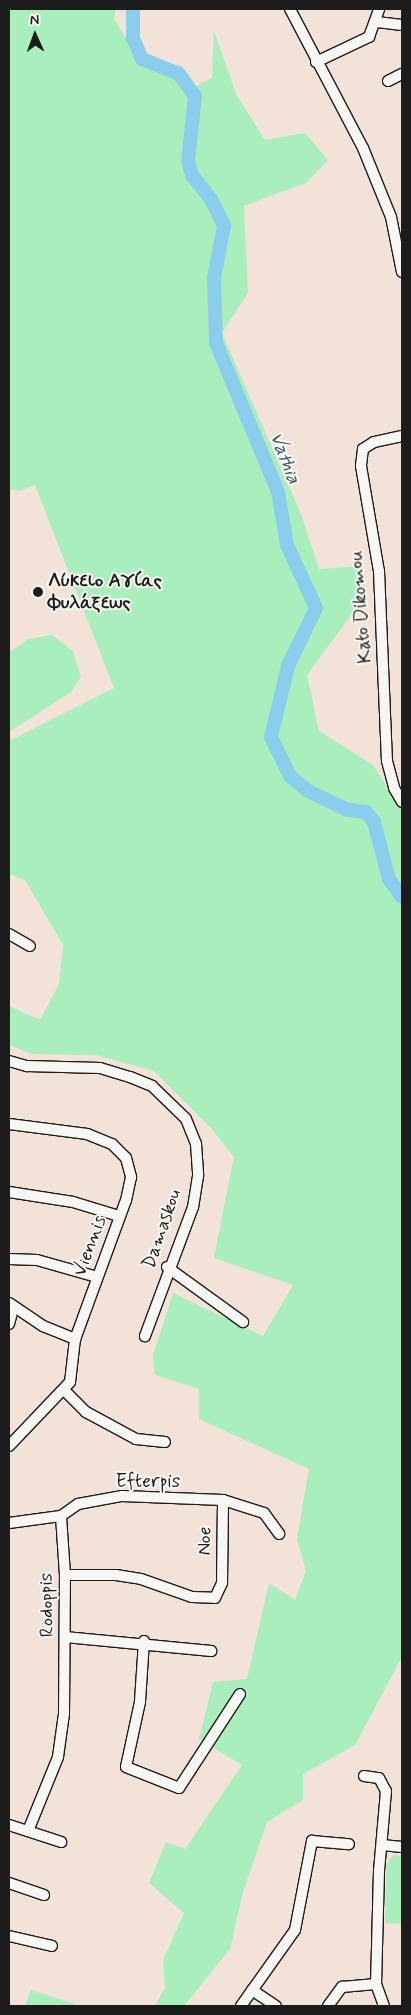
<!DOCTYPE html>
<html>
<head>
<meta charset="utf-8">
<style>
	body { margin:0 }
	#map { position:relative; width:411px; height:2015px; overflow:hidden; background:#f2e2d7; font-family:Mynerve,sans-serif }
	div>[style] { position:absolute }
	.green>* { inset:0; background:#a9efbb }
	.river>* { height:14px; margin:-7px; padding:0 7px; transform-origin:7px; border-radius:7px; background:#8bcded }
	.roads { filter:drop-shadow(1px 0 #1c1c1c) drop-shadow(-1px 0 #1c1c1c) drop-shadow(0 1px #1c1c1c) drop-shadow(0 -1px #1c1c1c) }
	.minor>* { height:10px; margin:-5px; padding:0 5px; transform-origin:5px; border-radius:5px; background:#f6f6f2 }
	.dots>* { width:14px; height:14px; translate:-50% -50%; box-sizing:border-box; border:2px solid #f6f6f2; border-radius:50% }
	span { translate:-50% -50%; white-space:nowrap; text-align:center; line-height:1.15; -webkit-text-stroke:4px #f6f6f2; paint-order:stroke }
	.poi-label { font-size:19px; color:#1c1c1c; font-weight:700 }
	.left { translate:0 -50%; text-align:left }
	.street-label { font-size:19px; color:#1c1c1c }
	.water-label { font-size:20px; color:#435a65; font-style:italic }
	.frame { position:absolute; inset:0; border:10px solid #1c1c1c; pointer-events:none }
	.north { position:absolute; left:10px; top:10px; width:50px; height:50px; -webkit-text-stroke:4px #f6f6f2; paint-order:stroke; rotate:358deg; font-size:14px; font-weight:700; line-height:20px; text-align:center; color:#1c1c1c }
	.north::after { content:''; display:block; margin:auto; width:18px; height:22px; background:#1c1c1c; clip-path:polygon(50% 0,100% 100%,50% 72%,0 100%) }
</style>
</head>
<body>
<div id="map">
	<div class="green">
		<div style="clip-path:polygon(9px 9px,116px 9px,114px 19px,140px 61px,182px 66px,194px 87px,212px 78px,214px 31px,236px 94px,265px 140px,305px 133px,328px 160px,306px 183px,244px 206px,248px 293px,222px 333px,301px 514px,319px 569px,361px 566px,366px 595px,307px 675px,319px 731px,373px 765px,402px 810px,402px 885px,396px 891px,402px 901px,402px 1657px,355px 1745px,303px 1774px,303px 1800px,267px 1822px,243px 1892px,230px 1949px,184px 2006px,155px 2006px,165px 1988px,163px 1960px,184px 1913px,149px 1883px,166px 1842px,185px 1849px,242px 1765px,199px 1739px,213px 1682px,247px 1679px,269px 1583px,295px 1600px,306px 1571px,297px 1539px,309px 1469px,199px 1419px,199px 1389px,155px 1375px,153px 1355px,173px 1293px,263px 1336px,293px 1285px,214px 1258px,234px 1157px,210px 1127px,154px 1071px,96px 1055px,32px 1054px,9px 1045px,9px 1006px,40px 1020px,59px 984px,63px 945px,25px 880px,9px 874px,9px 741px,114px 688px,35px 485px,19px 491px,9px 489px)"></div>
		<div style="clip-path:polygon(52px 635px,73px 651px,81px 677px,71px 692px,9px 732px,9px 653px,28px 639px)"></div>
		<div style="clip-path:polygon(393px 1855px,402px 1856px,402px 1924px,385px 1923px,387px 1864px)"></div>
		<div style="clip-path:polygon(31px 1990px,77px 2005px,77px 2006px,25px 2006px)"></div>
	</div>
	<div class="river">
		<div style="left:133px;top:9px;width:29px;rotate:90deg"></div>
		<div style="left:133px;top:38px;width:23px;rotate:67deg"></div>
		<div style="left:142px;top:59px;width:40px;rotate:22deg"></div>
		<div style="left:179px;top:74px;width:27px;rotate:54deg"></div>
		<div style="left:195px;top:96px;width:65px;rotate:96.1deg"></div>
		<div style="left:188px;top:161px;width:15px;rotate:74deg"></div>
		<div style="left:192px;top:175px;width:33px;rotate:52deg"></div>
		<div style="left:212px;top:201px;width:28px;rotate:64deg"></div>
		<div style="left:224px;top:226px;width:53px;rotate:100.9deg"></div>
		<div style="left:214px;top:278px;width:65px;rotate:88.2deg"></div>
		<div style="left:216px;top:343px;width:161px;rotate:67.4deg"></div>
		<div style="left:278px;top:492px;width:54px;rotate:80.4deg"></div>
		<div style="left:287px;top:545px;width:69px;rotate:65.3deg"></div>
		<div style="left:316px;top:608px;width:64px;rotate:115.8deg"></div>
		<div style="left:288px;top:666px;width:73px;rotate:103.5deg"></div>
		<div style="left:271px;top:737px;width:43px;rotate:64deg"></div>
		<div style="left:290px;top:776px;width:23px;rotate:40deg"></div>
		<div style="left:308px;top:791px;width:44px;rotate:25.4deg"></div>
		<div style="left:348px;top:810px;width:18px;rotate:6deg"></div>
		<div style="left:366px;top:812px;width:13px;rotate:51deg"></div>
		<div style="left:374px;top:822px;width:59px;rotate:75.3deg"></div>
		<div style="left:389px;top:879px;width:22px;rotate:54deg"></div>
	</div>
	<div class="roads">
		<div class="minor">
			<div style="left:290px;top:9px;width:157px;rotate:62.3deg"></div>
			<div style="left:363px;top:148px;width:74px;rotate:67.9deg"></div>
			<div style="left:391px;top:217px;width:56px;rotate:78.7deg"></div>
			<div style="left:377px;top:22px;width:25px;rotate:7deg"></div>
			<div style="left:316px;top:62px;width:59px;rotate:-25.3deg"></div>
			<div style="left:369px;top:37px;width:30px;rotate:-70deg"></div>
			<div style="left:388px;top:81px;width:16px;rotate:-27deg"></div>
			<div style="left:402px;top:436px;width:29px;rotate:168deg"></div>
			<div style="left:374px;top:442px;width:13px;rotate:148deg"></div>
			<div style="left:363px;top:449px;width:17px;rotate:97deg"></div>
			<div style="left:361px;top:466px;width:107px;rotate:80.3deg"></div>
			<div style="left:379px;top:571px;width:190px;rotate:87.6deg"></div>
			<div style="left:387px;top:761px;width:28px;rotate:75deg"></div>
			<div style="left:394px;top:788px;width:16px;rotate:60deg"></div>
			<div style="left:9px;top:934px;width:24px;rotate:30deg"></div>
			<div style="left:9px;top:1061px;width:19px;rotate:16deg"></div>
			<div style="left:27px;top:1066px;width:73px;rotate:1.6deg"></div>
			<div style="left:100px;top:1068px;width:31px;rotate:17deg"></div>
			<div style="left:130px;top:1077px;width:24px;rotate:22deg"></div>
			<div style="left:152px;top:1086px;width:47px;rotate:44.1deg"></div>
			<div style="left:186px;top:1119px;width:27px;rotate:68deg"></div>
			<div style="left:196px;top:1144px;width:32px;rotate:86deg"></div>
			<div style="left:198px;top:1176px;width:31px;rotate:99deg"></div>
			<div style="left:193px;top:1207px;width:138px;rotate:110.4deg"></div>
			<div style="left:9px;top:1124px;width:79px;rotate:7.3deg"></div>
			<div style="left:87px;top:1134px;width:27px;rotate:22deg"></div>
			<div style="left:112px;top:1144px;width:20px;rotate:45deg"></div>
			<div style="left:126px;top:1158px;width:20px;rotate:75deg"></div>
			<div style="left:131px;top:1177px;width:24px;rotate:102deg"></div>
			<div style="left:126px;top:1200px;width:148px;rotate:110.1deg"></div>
			<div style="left:75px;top:1339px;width:43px;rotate:96.6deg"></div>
			<div style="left:70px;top:1382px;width:88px;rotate:133.6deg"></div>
			<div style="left:9px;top:1192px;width:65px;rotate:8.9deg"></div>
			<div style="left:73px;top:1202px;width:48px;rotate:16.9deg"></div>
			<div style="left:9px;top:1259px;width:28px;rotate:2deg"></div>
			<div style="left:37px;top:1260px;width:62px;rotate:15.8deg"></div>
			<div style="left:167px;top:1267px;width:94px;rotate:35.9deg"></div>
			<div style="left:9px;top:1303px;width:41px;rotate:34.1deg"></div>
			<div style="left:43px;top:1326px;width:35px;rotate:22deg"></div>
			<div style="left:9px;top:1324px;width:16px;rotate:-75deg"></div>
			<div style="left:65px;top:1391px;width:30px;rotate:45deg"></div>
			<div style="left:86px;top:1412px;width:57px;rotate:28.4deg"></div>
			<div style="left:136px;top:1439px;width:29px;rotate:6deg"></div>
			<div style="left:9px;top:1523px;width:52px;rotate:-7.7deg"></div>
			<div style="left:61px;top:1516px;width:21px;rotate:-35deg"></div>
			<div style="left:78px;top:1504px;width:45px;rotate:-10.3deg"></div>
			<div style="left:122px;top:1496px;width:101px;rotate:2.3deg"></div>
			<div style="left:223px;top:1500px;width:43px;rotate:17.6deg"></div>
			<div style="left:264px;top:1513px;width:26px;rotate:54deg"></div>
			<div style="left:65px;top:1575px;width:51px"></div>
			<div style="left:116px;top:1575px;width:25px;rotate:9deg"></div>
			<div style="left:141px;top:1579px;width:54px;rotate:19.4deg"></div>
			<div style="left:192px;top:1597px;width:23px;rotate:2deg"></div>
			<div style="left:215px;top:1598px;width:17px;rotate:-65deg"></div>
			<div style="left:222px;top:1583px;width:83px;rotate:-89.3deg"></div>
			<div style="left:65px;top:1637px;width:147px;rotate:5.5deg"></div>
			<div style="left:144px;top:1641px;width:61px;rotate:93.8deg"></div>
			<div style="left:140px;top:1702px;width:66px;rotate:102.2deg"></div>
			<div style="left:126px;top:1767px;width:57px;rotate:21.6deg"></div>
			<div style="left:179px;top:1788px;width:112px;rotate:-57deg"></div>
			<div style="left:364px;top:1776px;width:15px;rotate:8deg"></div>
			<div style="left:379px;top:1778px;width:15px;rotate:62deg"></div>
			<div style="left:386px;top:1791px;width:80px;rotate:95deg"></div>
			<div style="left:379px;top:1871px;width:113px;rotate:91.5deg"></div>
			<div style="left:376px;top:1984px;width:23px;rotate:70deg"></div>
			<div style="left:9px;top:1825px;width:55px;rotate:18.1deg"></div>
			<div style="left:28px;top:1831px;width:80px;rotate:-67.9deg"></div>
			<div style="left:58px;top:1757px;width:43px;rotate:-82.1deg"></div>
			<div style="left:64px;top:1714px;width:139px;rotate:-89.6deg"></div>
			<div style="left:65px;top:1575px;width:59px;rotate:-93.9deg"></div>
			<div style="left:382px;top:1845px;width:20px;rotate:6deg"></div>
			<div style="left:9px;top:1883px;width:37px;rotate:19deg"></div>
			<div style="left:9px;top:1936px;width:44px;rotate:13.1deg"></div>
			<div style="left:252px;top:1990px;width:29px;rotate:34deg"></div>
			<div style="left:241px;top:2006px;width:93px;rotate:-54.6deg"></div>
			<div style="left:295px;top:1930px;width:91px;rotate:-79.2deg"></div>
			<div style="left:312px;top:1841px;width:37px;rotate:5deg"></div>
			<div style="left:328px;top:2006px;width:24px;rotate:-54deg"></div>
			<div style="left:342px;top:1987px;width:34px;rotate:-5deg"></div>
		</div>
	</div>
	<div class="dots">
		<div style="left:38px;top:592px;background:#1c1c1c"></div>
	</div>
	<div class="poi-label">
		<span class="left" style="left:48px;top:592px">Λύκειο Αγίας<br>Φυλάξεως</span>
	</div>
	<div class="street-label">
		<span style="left:361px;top:607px;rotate:-95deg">Kato Dikomou</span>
		<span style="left:162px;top:1229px;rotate:-71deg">Damaskou</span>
		<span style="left:90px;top:1246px;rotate:-70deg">Viennis</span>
		<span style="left:148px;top:1482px">Efterpis</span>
		<span style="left:205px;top:1541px;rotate:-89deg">Noe</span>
		<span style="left:47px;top:1605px;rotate:-91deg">Rodoppis</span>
	</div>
	<div class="water-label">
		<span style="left:285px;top:458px;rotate:69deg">Vathia</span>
	</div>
	<div class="frame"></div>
	<div class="north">N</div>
</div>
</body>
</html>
